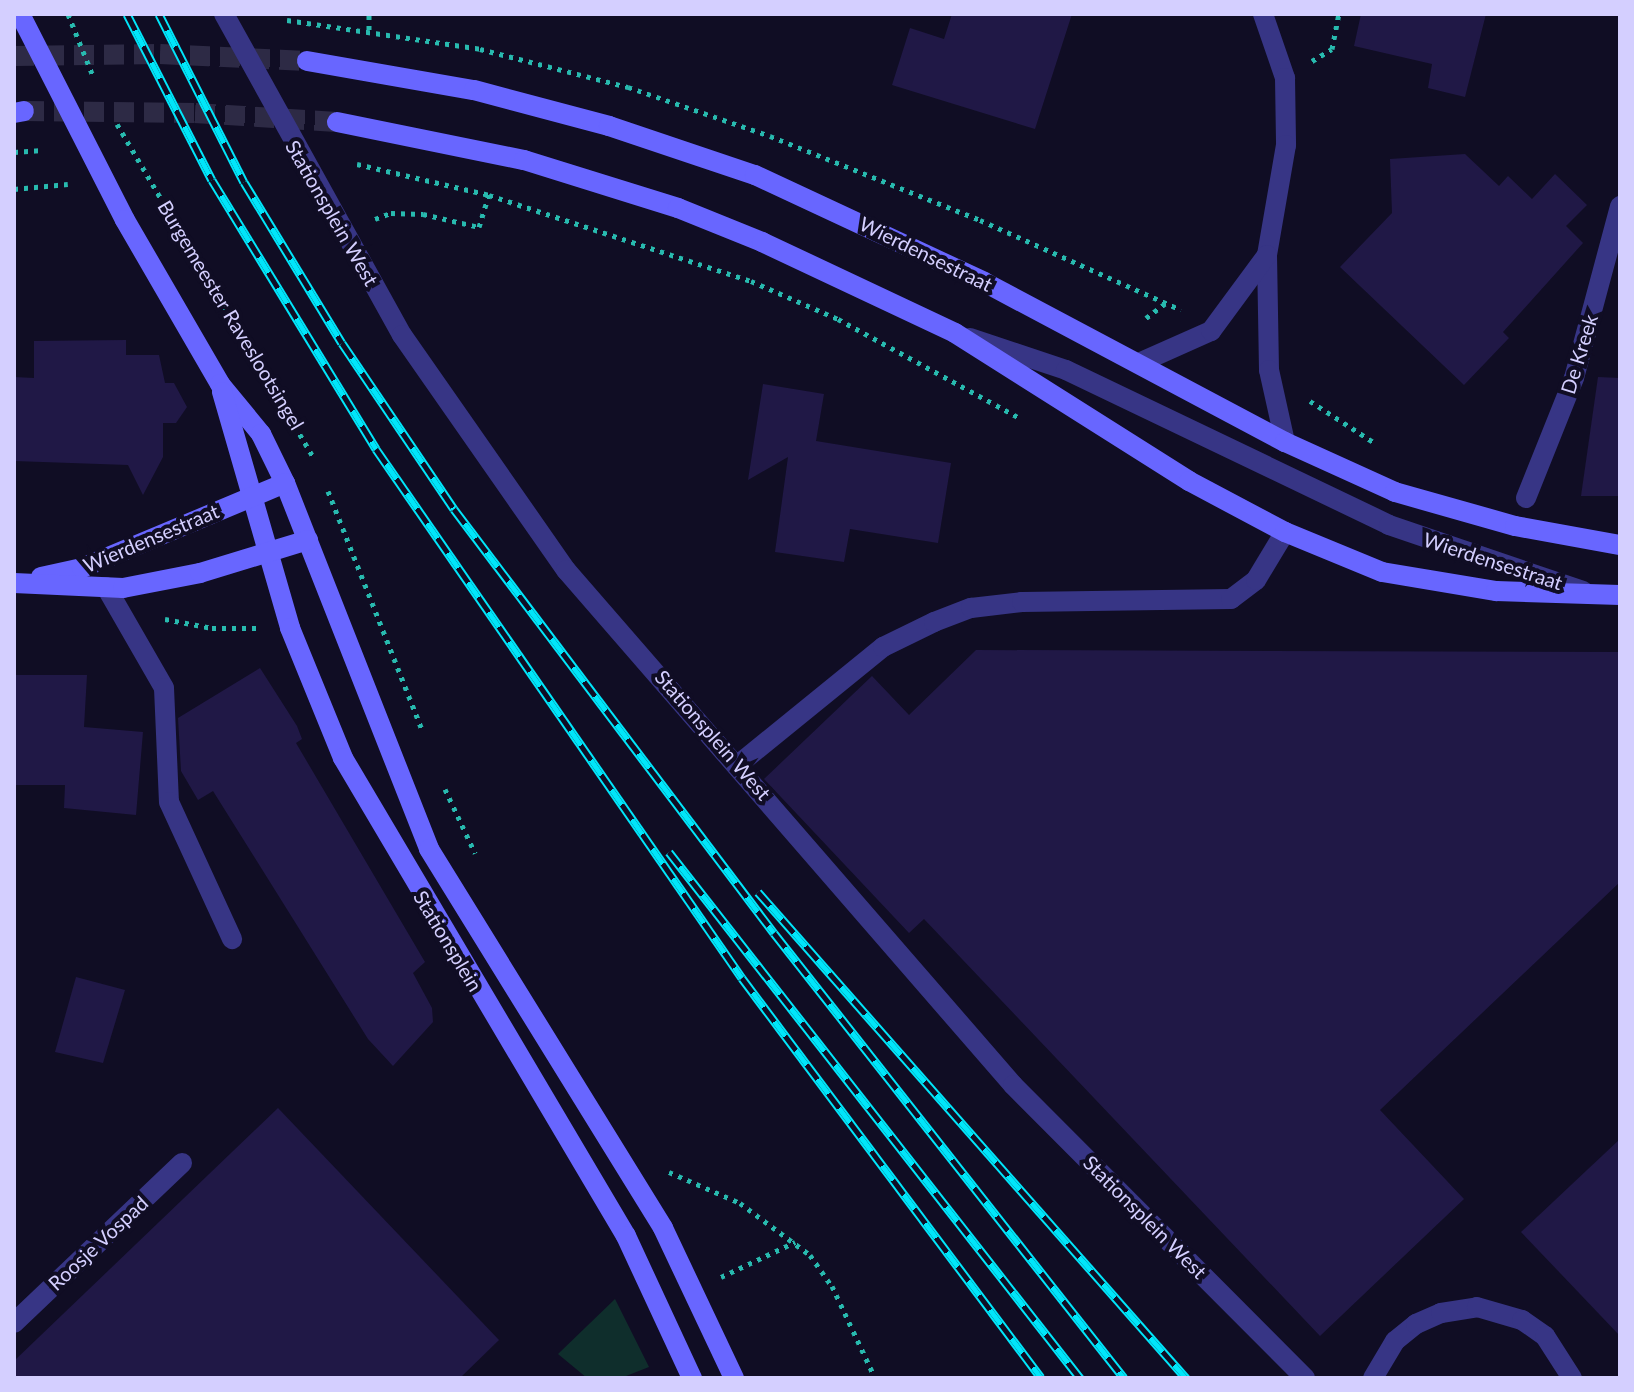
<!DOCTYPE html>
<html>
<head>
<meta charset="utf-8">
<style>
	body { margin:0 }
	#map { position:relative; width:1634px; height:1392px; overflow:hidden; background:#100d24; font-family:Lato,sans-serif }
	div>[style] { position:absolute }
	.green>* { inset:0; background:#0f2e2c }
	.building>* { inset:0; background:#201846 }
	.secondary-tunnel>* { height:20px; margin-top:-10px; transform-origin:0; background:repeating-linear-gradient(90deg,#2d2a45 0 20px,transparent 0 30px) }
	.path>* { height:5px; margin-top:-2.5px; transform-origin:0; background:repeating-linear-gradient(90deg,#28baaf 0 4px,transparent 0 10px) }
	.service>* { height:20px; margin:-10px; padding:0 10px; transform-origin:10px; border-radius:10px; background:#373585 }
	.minor>* { height:20px; margin:-10px; padding:0 10px; transform-origin:10px; border-radius:10px; background:#373585 }
	.secondary>* { height:20px; margin:-10px; padding:0 10px; transform-origin:10px; border-radius:10px; background:#6866ff }
	.rail>* { height:9px; margin-top:-4.5px; transform-origin:0; background:repeating-linear-gradient(90deg,#100d24 0 18px,#00e6fa 0 36px); box-sizing:border-box; border-block:2px solid #00e6fa }
	span { translate:-50% -50%; white-space:nowrap; text-align:center; line-height:1.15; -webkit-text-stroke:8px #100d24; paint-order:stroke }
	.street-label { font-size:20px; color:#d4cfff }
	.frame { position:absolute; inset:0; border:16px solid #d4cfff; pointer-events:none }
</style>
</head>
<body>
<div id="map">
	<div class="green">
		<div style="clip-path:polygon(615px 1299px,649px 1367px,621px 1378px,587px 1378px,558px 1354px)"></div>
	</div>
	<div class="building">
		<div style="clip-path:polygon(952px 14px,1072px 14px,1035px 129px,892px 85px,910px 28px,944px 39px)"></div>
		<div style="clip-path:polygon(1361px 14px,1486px 14px,1465px 97px,1428px 88px,1432px 64px,1354px 46px)"></div>
		<div style="clip-path:polygon(1465px 154px,1499px 186px,1508px 176px,1532px 199px,1555px 174px,1587px 205px,1566px 226px,1583px 243px,1503px 332px,1509px 338px,1464px 385px,1340px 267px,1392px 213px,1390px 159px)"></div>
		<div style="clip-path:polygon(126px 340px,126px 355px,159px 355px,165px 383px,174px 383px,187px 407px,176px 423px,163px 423px,163px 457px,143px 495px,128px 465px,14px 461px,14px 377px,34px 378px,34px 341px)"></div>
		<div style="clip-path:polygon(1598px 377px,1620px 378px,1620px 496px,1581px 496px)"></div>
		<div style="clip-path:polygon(763px 384px,824px 394px,816px 441px,951px 463px,938px 543px,850px 529px,844px 562px,775px 552px,788px 457px,748px 480px)"></div>
		<div style="clip-path:polygon(976px 650px,1620px 652px,1620px 882px,1380px 1110px,1464px 1199px,1320px 1336px,924px 919px,909px 933px,764px 779px,872px 676px,909px 715px)"></div>
		<div style="clip-path:polygon(260px 668px,297px 726px,302px 739px,296px 743px,425px 962px,413px 973px,432px 1008px,433px 1022px,393px 1066px,368px 1039px,213px 791px,198px 800px,181px 771px,178px 718px)"></div>
		<div style="clip-path:polygon(14px 675px,87px 675px,84px 727px,143px 732px,136px 815px,64px 808px,65px 785px,14px 785px)"></div>
		<div style="clip-path:polygon(76px 977px,125px 990px,103px 1063px,55px 1052px)"></div>
		<div style="clip-path:polygon(278px 1108px,499px 1340px,460px 1378px,14px 1378px,14px 1361px)"></div>
		<div style="clip-path:polygon(1620px 1139px,1620px 1336px,1521px 1232px)"></div>
	</div>
	<div class="secondary-tunnel">
		<div style="left:14px;top:56px;width:146px;rotate:-0.8deg"></div>
		<div style="left:160px;top:54px;width:147px;rotate:2.7deg"></div>
		<div style="left:24px;top:111px;width:171px;rotate:0.7deg"></div>
		<div style="left:195px;top:113px;width:142px;rotate:3.6deg"></div>
	</div>
	<div class="path">
		<div style="left:68px;top:14px;width:67px;rotate:68deg"></div>
		<div style="left:287px;top:20px;width:195px;rotate:8.5deg"></div>
		<div style="left:480px;top:49px;width:153px;rotate:14.4deg"></div>
		<div style="left:628px;top:87px;width:150px;rotate:19deg"></div>
		<div style="left:770px;top:136px;width:226px;rotate:21.8deg"></div>
		<div style="left:980px;top:220px;width:220px;rotate:24.1deg"></div>
		<div style="left:369px;top:30px;width:16px;rotate:-90deg"></div>
		<div style="left:1312px;top:61px;width:23px;rotate:-31deg"></div>
		<div style="left:1332px;top:49px;width:36px;rotate:-79deg"></div>
		<div style="left:117px;top:124px;width:386px;rotate:59.5deg"></div>
		<div style="left:14px;top:152px;width:29px;rotate:-4deg"></div>
		<div style="left:357px;top:164px;width:136px;rotate:13.2deg"></div>
		<div style="left:489px;top:195px;width:276px;rotate:18.2deg"></div>
		<div style="left:751px;top:281px;width:95px;rotate:23.6deg"></div>
		<div style="left:838px;top:319px;width:205px;rotate:28.6deg"></div>
		<div style="left:14px;top:189px;width:54px;rotate:-5.3deg"></div>
		<div style="left:375px;top:219px;width:17px;rotate:-21deg"></div>
		<div style="left:391px;top:213px;width:32px;rotate:2deg"></div>
		<div style="left:423px;top:214px;width:57px;rotate:13.1deg"></div>
		<div style="left:479px;top:227px;width:34px;rotate:-73deg"></div>
		<div style="left:1146px;top:318px;width:26px;rotate:-37deg"></div>
		<div style="left:1310px;top:401px;width:77px;rotate:32.9deg"></div>
		<div style="left:328px;top:491px;width:259px;rotate:68.5deg"></div>
		<div style="left:165px;top:619px;width:48px;rotate:10.8deg"></div>
		<div style="left:212px;top:628px;width:46px"></div>
		<div style="left:445px;top:789px;width:71px;rotate:64.9deg"></div>
		<div style="left:669px;top:1172px;width:77px;rotate:23.6deg"></div>
		<div style="left:740px;top:1203px;width:87px;rotate:36.6deg"></div>
		<div style="left:810px;top:1255px;width:38px;rotate:55deg"></div>
		<div style="left:832px;top:1286px;width:102px;rotate:64.9deg"></div>
		<div style="left:721px;top:1277px;width:82px;rotate:-25.3deg"></div>
	</div>
	<div class="service">
		<div style="left:970px;top:338px;width:101px;rotate:18.4deg"></div>
		<div style="left:1066px;top:370px;width:358px;rotate:25.6deg"></div>
		<div style="left:1389px;top:525px;width:205px;rotate:18.8deg"></div>
		<div style="left:106px;top:587px;width:116px;rotate:60.1deg"></div>
		<div style="left:164px;top:688px;width:114px;rotate:87.5deg"></div>
		<div style="left:169px;top:802px;width:151px;rotate:65.3deg"></div>
		<div style="left:14px;top:1323px;width:232px;rotate:-43.6deg"></div>
	</div>
	<div class="minor">
		<div style="left:224px;top:14px;width:367px;rotate:61deg"></div>
		<div style="left:402px;top:335px;width:287px;rotate:55.1deg"></div>
		<div style="left:566px;top:570px;width:682px;rotate:49.04deg"></div>
		<div style="left:1013px;top:1085px;width:414px;rotate:45.1deg"></div>
		<div style="left:1263px;top:14px;width:68px;rotate:71deg"></div>
		<div style="left:1285px;top:78px;width:67px;rotate:89.1deg"></div>
		<div style="left:1286px;top:145px;width:112px;rotate:99.8deg"></div>
		<div style="left:1267px;top:255px;width:115px;rotate:89deg"></div>
		<div style="left:1269px;top:370px;width:74px;rotate:77.5deg"></div>
		<div style="left:1139px;top:363px;width:79px;rotate:-24deg"></div>
		<div style="left:1211px;top:331px;width:94px;rotate:-53.6deg"></div>
		<div style="left:1526px;top:498px;width:129px;rotate:-68.2deg"></div>
		<div style="left:1574px;top:378px;width:178px;rotate:-75deg"></div>
		<div style="left:739px;top:764px;width:186px;rotate:-39.1deg"></div>
		<div style="left:883px;top:647px;width:57px;rotate:-26.1deg"></div>
		<div style="left:934px;top:622px;width:40px;rotate:-21deg"></div>
		<div style="left:971px;top:608px;width:51px;rotate:-6.7deg"></div>
		<div style="left:1022px;top:602px;width:209px;rotate:-0.8deg"></div>
		<div style="left:1231px;top:599px;width:31px;rotate:-37deg"></div>
		<div style="left:1256px;top:580px;width:56px;rotate:-58.9deg"></div>
		<div style="left:1373px;top:1378px;width:43px;rotate:-59.3deg"></div>
		<div style="left:1395px;top:1341px;width:27px;rotate:-39deg"></div>
		<div style="left:1416px;top:1324px;width:27px;rotate:-24deg"></div>
		<div style="left:1441px;top:1313px;width:36px;rotate:-9deg"></div>
		<div style="left:1477px;top:1307px;width:47px;rotate:16.1deg"></div>
		<div style="left:1522px;top:1320px;width:28px;rotate:35deg"></div>
		<div style="left:1545px;top:1336px;width:50px;rotate:57.3deg"></div>
	</div>
	<div class="secondary">
		<div style="left:20px;top:14px;width:231px;rotate:63deg"></div>
		<div style="left:125px;top:220px;width:190px;rotate:59.9deg"></div>
		<div style="left:220px;top:384px;width:65px;rotate:50.6deg"></div>
		<div style="left:261px;top:434px;width:55px;rotate:63.9deg"></div>
		<div style="left:285px;top:483px;width:393px;rotate:68.5deg"></div>
		<div style="left:429px;top:849px;width:445px;rotate:58.3deg"></div>
		<div style="left:663px;top:1228px;width:166px;rotate:64.7deg"></div>
		<div style="left:307px;top:61px;width:169px;rotate:9.9deg"></div>
		<div style="left:474px;top:90px;width:140px;rotate:14.9deg"></div>
		<div style="left:609px;top:126px;width:154px;rotate:18.6deg"></div>
		<div style="left:755px;top:175px;width:253px;rotate:25deg"></div>
		<div style="left:984px;top:282px;width:341px;rotate:28deg"></div>
		<div style="left:1285px;top:442px;width:121px;rotate:24.4deg"></div>
		<div style="left:1395px;top:492px;width:125px;rotate:15.8deg"></div>
		<div style="left:1515px;top:526px;width:107px;rotate:10.3deg"></div>
		<div style="left:14px;top:113px;width:10px;rotate:-11deg"></div>
		<div style="left:337px;top:122px;width:191px;rotate:11.5deg"></div>
		<div style="left:524px;top:160px;width:161px;rotate:17.3deg"></div>
		<div style="left:678px;top:208px;width:91px;rotate:22deg"></div>
		<div style="left:762px;top:242px;width:213px;rotate:25.2deg"></div>
		<div style="left:955px;top:333px;width:277px;rotate:32.3deg"></div>
		<div style="left:1189px;top:481px;width:109px;rotate:28deg"></div>
		<div style="left:1285px;top:532px;width:105px;rotate:22.4deg"></div>
		<div style="left:1382px;top:572px;width:116px;rotate:9.5deg"></div>
		<div style="left:1496px;top:591px;width:124px;rotate:1.8deg"></div>
		<div style="left:222px;top:392px;width:246px;rotate:73.9deg"></div>
		<div style="left:290px;top:628px;width:140px;rotate:67.8deg"></div>
		<div style="left:343px;top:758px;width:555px;rotate:59.37deg"></div>
		<div style="left:626px;top:1236px;width:157px;rotate:65.1deg"></div>
		<div style="left:41px;top:577px;width:42px;rotate:-12.4deg"></div>
		<div style="left:82px;top:568px;width:220px;rotate:-22.7deg"></div>
		<div style="left:14px;top:583px;width:109px;rotate:2.6deg"></div>
		<div style="left:123px;top:588px;width:78px;rotate:-11deg"></div>
		<div style="left:200px;top:573px;width:113px;rotate:-17deg"></div>
	</div>
	<div class="rail">
		<div style="left:127px;top:14px;width:186px;rotate:62.9deg"></div>
		<div style="left:212px;top:180px;width:315px;rotate:58.6deg"></div>
		<div style="left:376px;top:449px;width:643px;rotate:55.32deg"></div>
		<div style="left:742px;top:978px;width:499px;rotate:53.2deg"></div>
		<div style="left:159px;top:14px;width:188px;rotate:63.2deg"></div>
		<div style="left:244px;top:182px;width:188px;rotate:58.7deg"></div>
		<div style="left:342px;top:343px;width:200px;rotate:56deg"></div>
		<div style="left:454px;top:509px;width:531px;rotate:52.96deg"></div>
		<div style="left:774px;top:933px;width:566px;rotate:51.81deg"></div>
		<div style="left:669px;top:852px;width:668px;rotate:52deg"></div>
		<div style="left:758px;top:892px;width:648px;rotate:48.63deg"></div>
	</div>
	<div class="street-label">
		<span style="left:332px;top:213px;rotate:60deg">Stationsplein West</span>
		<span style="left:926px;top:254px;rotate:26deg">Wierdensestraat</span>
		<span style="left:231px;top:315px;rotate:59deg">Burgemeester Raveslootsingel</span>
		<span style="left:1579px;top:354px;rotate:-73deg">De Kreek</span>
		<span style="left:151px;top:538px;rotate:-23deg">Wierdensestraat</span>
		<span style="left:1493px;top:561px;rotate:18deg">Wierdensestraat</span>
		<span style="left:713px;top:735px;rotate:49deg">Stationsplein West</span>
		<span style="left:448px;top:941px;rotate:59deg">Stationsplein</span>
		<span style="left:1145px;top:1217px;rotate:45deg">Stationsplein West</span>
		<span style="left:98px;top:1243px;rotate:-43deg">Roosje Vospad</span>
	</div>
	<div class="frame"></div>
</div>
</body>
</html>
